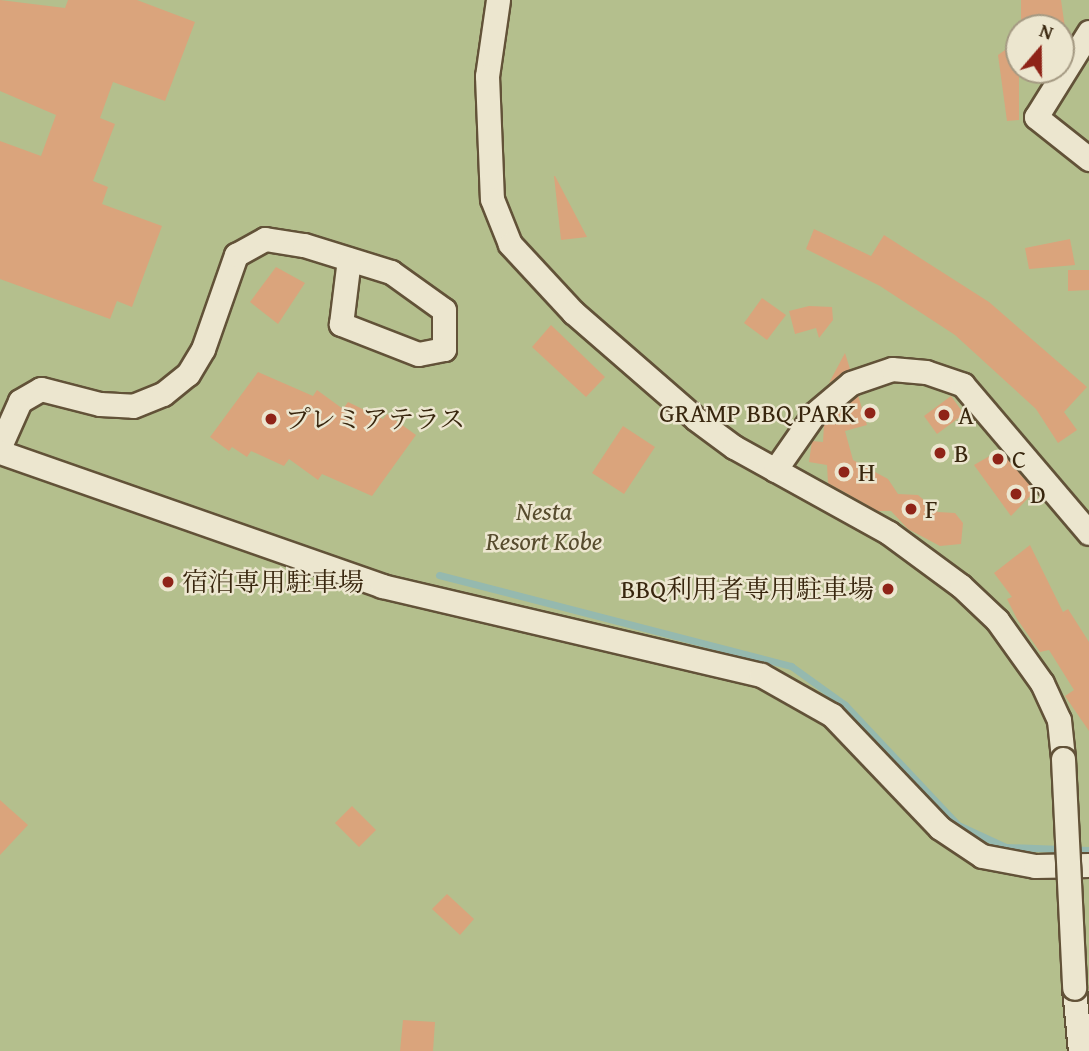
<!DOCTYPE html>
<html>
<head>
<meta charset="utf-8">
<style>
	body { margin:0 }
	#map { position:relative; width:1089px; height:1051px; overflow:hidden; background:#e2d8b5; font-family:"Gentium Book Plus","Noto Serif JP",serif }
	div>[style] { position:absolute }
	.green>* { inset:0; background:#b4bf8d }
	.stream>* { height:7px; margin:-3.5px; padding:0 3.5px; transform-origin:3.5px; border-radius:3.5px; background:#95b9af }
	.building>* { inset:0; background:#daa47c }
	.roads { filter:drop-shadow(2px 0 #625238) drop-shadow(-2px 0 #625238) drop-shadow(0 2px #625238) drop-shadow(0 -2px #625238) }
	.minor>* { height:23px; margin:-11.5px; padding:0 11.5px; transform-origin:11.5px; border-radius:11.5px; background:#ece6cf }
	.bridges { filter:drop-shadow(2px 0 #625238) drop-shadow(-2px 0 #625238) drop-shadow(0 2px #625238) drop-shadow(0 -2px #625238) }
	.minor-bridge>* { height:23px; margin:-11.5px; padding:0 11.5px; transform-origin:11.5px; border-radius:11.5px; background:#ece6cf }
	.dots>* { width:19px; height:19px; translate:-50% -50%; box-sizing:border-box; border:4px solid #ece6cf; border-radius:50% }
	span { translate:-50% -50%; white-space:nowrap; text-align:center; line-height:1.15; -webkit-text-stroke:5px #ece6cf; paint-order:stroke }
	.poi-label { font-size:26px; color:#38260e }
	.right { translate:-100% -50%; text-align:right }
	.left { translate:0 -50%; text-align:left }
	.park-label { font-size:26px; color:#574c2e; font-style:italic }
	.north { position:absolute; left:1005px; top:14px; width:70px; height:70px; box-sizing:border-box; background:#ece6cf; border:2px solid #a49982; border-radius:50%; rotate:20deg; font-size:19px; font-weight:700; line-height:28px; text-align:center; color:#38260e }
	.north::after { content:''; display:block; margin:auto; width:24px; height:32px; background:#8f2418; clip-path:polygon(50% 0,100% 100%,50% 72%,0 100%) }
</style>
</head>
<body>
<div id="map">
	<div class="green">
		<div style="clip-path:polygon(evenodd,0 0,1089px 0,1089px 1051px,0 1051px,0 0,1019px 28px,1061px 28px,1061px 70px,1019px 70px,1019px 28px)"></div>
	</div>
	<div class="stream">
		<div style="left:439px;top:575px;width:364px;rotate:14.5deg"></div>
		<div style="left:791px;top:666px;width:67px;rotate:35.8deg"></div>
		<div style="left:845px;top:705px;width:165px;rotate:46.7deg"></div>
		<div style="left:958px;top:825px;width:53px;rotate:24.6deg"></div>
		<div style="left:1006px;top:847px;width:83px;rotate:2.1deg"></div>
	</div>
	<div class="building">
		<div style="clip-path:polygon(0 0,65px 8px,68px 0,137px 0,195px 22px,165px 101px,113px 82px,100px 118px,115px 124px,93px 181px,108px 187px,102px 204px,162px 226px,132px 307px,117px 301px,110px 319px,0 279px,0 141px,41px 156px,56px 115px,0 91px)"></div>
		<div style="clip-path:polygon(1021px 0,1061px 0,1065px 28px,1021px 28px)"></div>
		<div style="clip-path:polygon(1019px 40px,1019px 120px,1007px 121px,998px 55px)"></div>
		<div style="clip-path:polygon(554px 176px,555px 176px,587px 237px,561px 240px)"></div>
		<div style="clip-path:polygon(814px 229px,871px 256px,884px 235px,989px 302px,1087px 387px,1064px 412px,1077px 430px,1058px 443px,1036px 409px,955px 335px,880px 286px,806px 249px)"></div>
		<div style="clip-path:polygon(1070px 239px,1075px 265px,1029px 269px,1025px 248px)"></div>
		<div style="clip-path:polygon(276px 267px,305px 283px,278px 324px,250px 302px)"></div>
		<div style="clip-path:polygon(1068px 270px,1089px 270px,1089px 290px,1068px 291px)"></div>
		<div style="clip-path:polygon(762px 298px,786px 315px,767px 340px,744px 323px)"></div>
		<div style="clip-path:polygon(809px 306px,832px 307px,833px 320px,819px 338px,816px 328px,795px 334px,789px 311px)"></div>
		<div style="clip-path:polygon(551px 325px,605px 377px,586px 397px,532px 347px)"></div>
		<div style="clip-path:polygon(845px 353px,850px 369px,829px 383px)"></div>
		<div style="clip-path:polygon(258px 372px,313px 396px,317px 390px,343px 409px,348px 402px,383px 419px,387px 414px,416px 435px,372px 496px,322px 474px,318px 480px,289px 459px,284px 466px,251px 451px,247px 457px,232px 447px,229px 451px,210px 437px)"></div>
		<div style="clip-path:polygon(858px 395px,867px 425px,845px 431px,853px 460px,888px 479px,898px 494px,918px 495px,938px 512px,955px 513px,963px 523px,961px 544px,940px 546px,908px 529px,891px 511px,878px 511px,828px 483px,827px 465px,809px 462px,812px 441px,823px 442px,824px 424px)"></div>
		<div style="clip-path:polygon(951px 396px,964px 414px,937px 434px,924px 416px)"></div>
		<div style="clip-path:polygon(623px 426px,655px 447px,624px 494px,592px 473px)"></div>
		<div style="clip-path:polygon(1000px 450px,1035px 491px,1011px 516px,974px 465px)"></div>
		<div style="clip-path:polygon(1030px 545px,1063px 612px,1068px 609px,1089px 642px,1089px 731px,1065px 696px,1074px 690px,1049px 650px,1040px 652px,1017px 619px,1007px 599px,1012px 597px,994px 573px)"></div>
		<div style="clip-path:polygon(0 800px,28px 825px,0 855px)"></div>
		<div style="clip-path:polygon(352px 806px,376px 830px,359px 847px,335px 823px)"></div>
		<div style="clip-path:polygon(447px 894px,474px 919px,460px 935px,432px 909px)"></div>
		<div style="clip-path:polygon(403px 1020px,435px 1022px,433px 1051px,400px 1051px)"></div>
	</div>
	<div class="roads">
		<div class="minor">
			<div style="left:498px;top:0;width:77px;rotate:98.2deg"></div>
			<div style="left:487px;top:76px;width:123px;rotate:87.7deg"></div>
			<div style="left:492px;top:199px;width:48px;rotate:68.2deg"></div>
			<div style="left:510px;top:244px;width:93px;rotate:47.2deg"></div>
			<div style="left:573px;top:312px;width:163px;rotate:41deg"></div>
			<div style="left:696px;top:419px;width:47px;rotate:36.4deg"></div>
			<div style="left:734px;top:447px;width:177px;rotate:29deg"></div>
			<div style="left:889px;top:533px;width:89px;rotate:36.4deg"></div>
			<div style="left:961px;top:586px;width:50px;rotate:43.4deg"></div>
			<div style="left:997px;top:620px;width:77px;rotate:54.5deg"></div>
			<div style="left:1042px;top:683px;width:41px;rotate:65.3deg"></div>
			<div style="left:1059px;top:720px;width:39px;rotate:84deg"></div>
			<div style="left:1089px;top:32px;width:100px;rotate:121.9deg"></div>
			<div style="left:1036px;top:117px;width:68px;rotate:38.4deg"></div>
			<div style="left:0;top:446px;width:49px;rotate:-66deg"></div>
			<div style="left:20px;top:401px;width:24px;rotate:-30deg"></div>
			<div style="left:41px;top:389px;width:61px;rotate:14.3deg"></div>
			<div style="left:100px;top:404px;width:33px;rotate:3deg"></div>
			<div style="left:133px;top:406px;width:32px;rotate:-22deg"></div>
			<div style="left:163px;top:394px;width:32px;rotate:-39deg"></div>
			<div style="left:188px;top:374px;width:29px;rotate:-59deg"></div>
			<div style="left:203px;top:349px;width:100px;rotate:-70.7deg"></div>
			<div style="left:236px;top:255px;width:33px;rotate:-29deg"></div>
			<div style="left:265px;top:239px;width:39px;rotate:9deg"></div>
			<div style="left:304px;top:245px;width:91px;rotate:17.2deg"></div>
			<div style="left:391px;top:272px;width:65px;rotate:35.6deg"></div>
			<div style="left:444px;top:310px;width:39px;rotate:90deg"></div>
			<div style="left:444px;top:349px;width:26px;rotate:169deg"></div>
			<div style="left:418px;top:354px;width:83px;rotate:-158.7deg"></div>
			<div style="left:341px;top:324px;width:65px;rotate:-83deg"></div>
			<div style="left:0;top:452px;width:405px;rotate:19.3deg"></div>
			<div style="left:382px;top:586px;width:389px;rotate:13.2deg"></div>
			<div style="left:761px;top:675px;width:81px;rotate:29.4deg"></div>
			<div style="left:832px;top:715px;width:156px;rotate:46.3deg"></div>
			<div style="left:940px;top:828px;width:50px;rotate:33.7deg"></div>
			<div style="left:982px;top:856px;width:54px;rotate:10.7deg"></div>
			<div style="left:1035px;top:866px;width:54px;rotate:-1.1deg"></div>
			<div style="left:775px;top:470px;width:68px;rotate:-55.1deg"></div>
			<div style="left:814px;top:414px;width:48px;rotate:-40deg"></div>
			<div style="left:851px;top:383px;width:43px;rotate:-18.9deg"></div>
			<div style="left:892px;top:369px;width:34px;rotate:5deg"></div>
			<div style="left:926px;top:372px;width:39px;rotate:19deg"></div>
			<div style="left:963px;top:385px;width:194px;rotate:49.6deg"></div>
			<div style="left:1074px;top:988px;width:63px;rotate:84.6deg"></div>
		</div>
	</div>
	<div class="bridges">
		<div class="minor-bridge">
			<div style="left:1063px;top:759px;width:229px;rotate:87.2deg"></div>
		</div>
	</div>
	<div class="dots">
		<div style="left:870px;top:413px;background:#8f2418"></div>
		<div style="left:944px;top:415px;background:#8f2418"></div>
		<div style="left:271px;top:419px;background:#8f2418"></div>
		<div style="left:940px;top:453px;background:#8f2418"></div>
		<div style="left:998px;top:459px;background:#8f2418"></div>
		<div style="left:844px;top:472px;background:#8f2418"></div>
		<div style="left:1016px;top:494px;background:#8f2418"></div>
		<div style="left:911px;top:509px;background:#8f2418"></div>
		<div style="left:168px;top:582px;background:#8f2418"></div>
		<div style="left:888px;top:589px;background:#8f2418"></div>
	</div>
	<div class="poi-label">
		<span class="right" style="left:856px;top:413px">GRAMP BBQ PARK</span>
		<span class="left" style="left:958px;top:415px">A</span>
		<span class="left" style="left:285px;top:419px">プレミアテラス</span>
		<span class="left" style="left:954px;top:453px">B</span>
		<span class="left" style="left:1012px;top:459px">C</span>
		<span class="left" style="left:858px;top:472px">H</span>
		<span class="left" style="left:1030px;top:494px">D</span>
		<span class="left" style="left:925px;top:509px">F</span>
		<span class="left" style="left:182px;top:582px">宿泊専用駐車場</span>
		<span class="right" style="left:874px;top:589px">BBQ利用者専用駐車場</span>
	</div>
	<div class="park-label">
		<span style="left:544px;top:526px">Nesta<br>Resort Kobe</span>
	</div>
	<div class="north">N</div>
</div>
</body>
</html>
